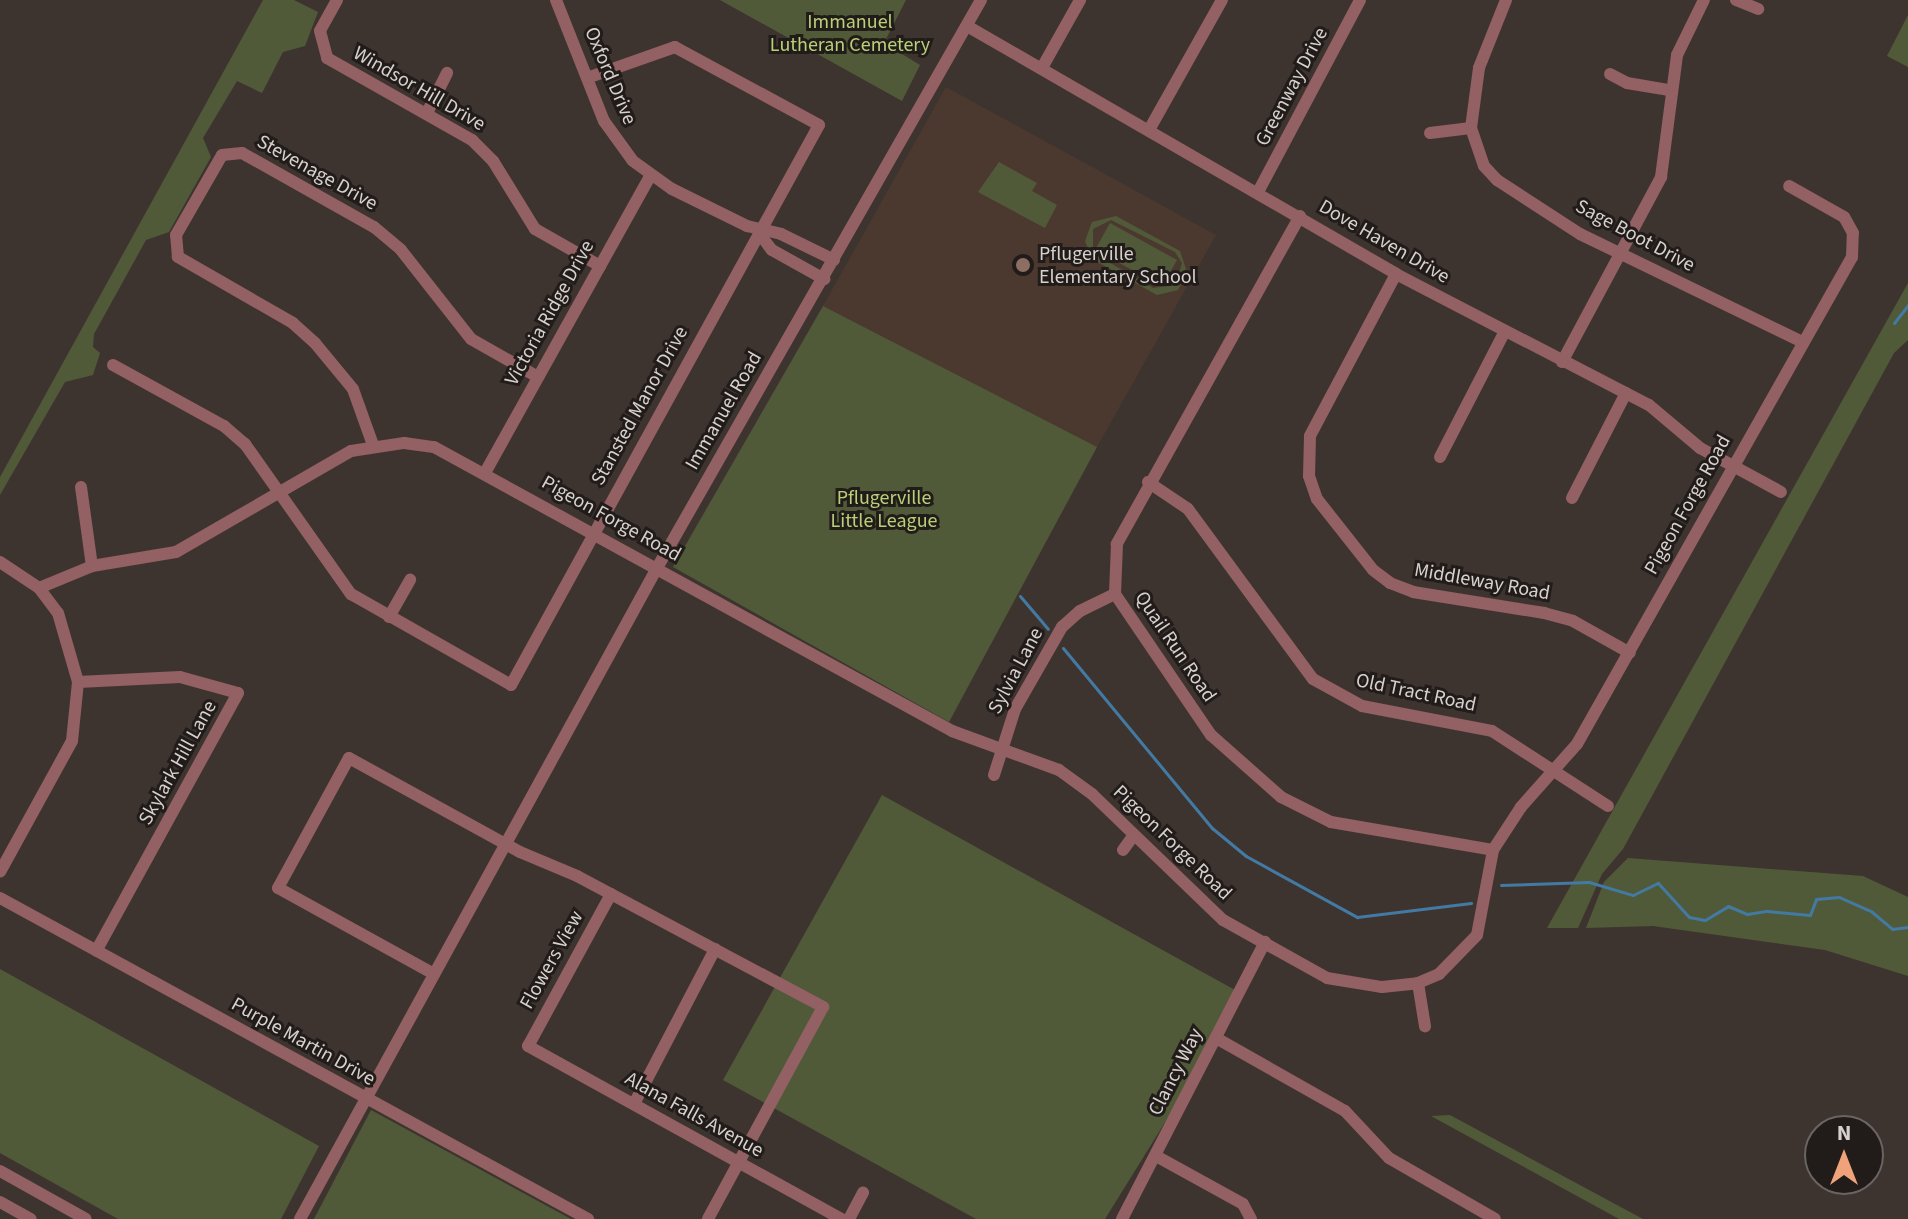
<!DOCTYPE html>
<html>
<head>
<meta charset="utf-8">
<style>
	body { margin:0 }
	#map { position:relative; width:1908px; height:1219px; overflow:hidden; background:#3e342f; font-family:"Source Sans 3",sans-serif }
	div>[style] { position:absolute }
	.education>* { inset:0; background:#4b3930 }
	.green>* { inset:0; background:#515a38 }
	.stream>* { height:3px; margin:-1.5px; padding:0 1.5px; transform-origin:1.5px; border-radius:1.5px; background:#437aa4 }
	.minor>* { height:12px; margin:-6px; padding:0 6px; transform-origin:6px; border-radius:6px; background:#936063 }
	.dots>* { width:22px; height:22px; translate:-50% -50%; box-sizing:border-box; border:4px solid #211c1a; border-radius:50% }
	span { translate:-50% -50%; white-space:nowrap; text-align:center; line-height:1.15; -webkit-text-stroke:6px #211c1a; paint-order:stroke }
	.park-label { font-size:20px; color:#bad077 }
	.street-label { font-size:20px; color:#d7d1cd }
	.poi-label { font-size:20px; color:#d7d1cd }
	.left { translate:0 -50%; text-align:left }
	.north { position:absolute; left:1804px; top:1115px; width:80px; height:80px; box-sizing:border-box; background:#211c1a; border:2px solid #6a6462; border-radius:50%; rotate:0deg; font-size:22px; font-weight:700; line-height:32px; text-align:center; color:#d7d1cd }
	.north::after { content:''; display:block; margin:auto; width:28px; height:36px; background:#f0a27a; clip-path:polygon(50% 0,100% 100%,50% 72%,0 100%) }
</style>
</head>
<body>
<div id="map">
	<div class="education">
		<div style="clip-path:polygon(946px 87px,1216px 235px,1097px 447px,823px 306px)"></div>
	</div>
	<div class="green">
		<div style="clip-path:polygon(263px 0,294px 0,318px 12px,305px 46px,283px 52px,262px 93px,237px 81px,203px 138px,211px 157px,169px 232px,146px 240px,94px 334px,93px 347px,100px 353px,93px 375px,65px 382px,0 495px,0 477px)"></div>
		<div style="clip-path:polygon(720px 0,906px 0,884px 43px,920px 65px,902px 101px)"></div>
		<div style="clip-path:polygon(1908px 15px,1908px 67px,1887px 56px)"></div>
		<div style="clip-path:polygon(999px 162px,1037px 183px,1032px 191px,1057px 205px,1045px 228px,978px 192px)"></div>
		<div style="clip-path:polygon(evenodd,1116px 216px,1180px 251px,1187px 272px,1178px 290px,1157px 295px,1092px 259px,1085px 241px,1092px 222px,1116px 216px,1111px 220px,1175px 252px,1182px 263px,1176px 285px,1153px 288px,1093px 253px,1093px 229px,1111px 220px)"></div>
		<div style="clip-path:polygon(1110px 223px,1177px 260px,1162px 286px,1095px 250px)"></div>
		<div style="clip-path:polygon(1908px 283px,1908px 340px,1894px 353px,1623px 849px,1602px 874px,1578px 928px,1547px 928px)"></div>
		<div style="clip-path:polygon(823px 306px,1097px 447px,949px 722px,673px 567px)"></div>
		<div style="clip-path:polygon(882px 795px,1244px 995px,1105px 1219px,976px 1219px,723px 1080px)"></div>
		<div style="clip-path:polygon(1628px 858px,1863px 876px,1908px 897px,1908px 976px,1825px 950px,1653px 926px,1586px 928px,1604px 882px)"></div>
		<div style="clip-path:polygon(0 969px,319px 1146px,281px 1219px,118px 1219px,0 1153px)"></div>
		<div style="clip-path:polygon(371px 1110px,571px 1219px,314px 1219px)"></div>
		<div style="clip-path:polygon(1450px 1115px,1643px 1219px,1619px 1219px,1431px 1116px)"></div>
	</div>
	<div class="stream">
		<div style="left:1894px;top:323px;width:23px;rotate:-52deg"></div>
		<div style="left:1020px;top:596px;width:43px;rotate:49.7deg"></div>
		<div style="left:1063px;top:648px;width:234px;rotate:50.4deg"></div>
		<div style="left:1212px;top:828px;width:44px;rotate:39.5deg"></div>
		<div style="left:1246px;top:856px;width:127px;rotate:28.8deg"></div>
		<div style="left:1357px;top:917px;width:115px;rotate:-7deg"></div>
		<div style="left:1501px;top:885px;width:88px;rotate:-2deg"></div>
		<div style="left:1589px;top:882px;width:46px;rotate:16.5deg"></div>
		<div style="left:1633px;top:895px;width:28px;rotate:-26deg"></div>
		<div style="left:1658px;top:883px;width:46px;rotate:47.6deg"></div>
		<div style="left:1689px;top:917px;width:16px;rotate:11deg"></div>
		<div style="left:1705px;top:920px;width:27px;rotate:-31deg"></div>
		<div style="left:1728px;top:906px;width:21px;rotate:23deg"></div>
		<div style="left:1747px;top:914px;width:20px;rotate:-9deg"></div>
		<div style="left:1767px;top:911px;width:43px;rotate:5.3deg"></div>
		<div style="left:1810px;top:915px;width:17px;rotate:-69deg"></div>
		<div style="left:1816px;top:899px;width:23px;rotate:-5deg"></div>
		<div style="left:1839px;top:897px;width:36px;rotate:24deg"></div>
		<div style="left:1872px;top:912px;width:26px;rotate:40deg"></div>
		<div style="left:1892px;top:929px;width:16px;rotate:-7deg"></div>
	</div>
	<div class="minor">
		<div style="left:337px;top:0;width:35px;rotate:119deg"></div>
		<div style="left:320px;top:31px;width:28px;rotate:75deg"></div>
		<div style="left:327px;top:58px;width:167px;rotate:29.5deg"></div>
		<div style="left:472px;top:140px;width:30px;rotate:45deg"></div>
		<div style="left:493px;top:161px;width:80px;rotate:58.3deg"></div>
		<div style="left:535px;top:229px;width:75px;rotate:29.6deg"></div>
		<div style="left:556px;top:0;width:130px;rotate:68.4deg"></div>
		<div style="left:604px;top:121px;width:49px;rotate:54.1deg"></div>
		<div style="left:633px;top:161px;width:48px;rotate:35.7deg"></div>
		<div style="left:672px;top:189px;width:84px;rotate:26.3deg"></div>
		<div style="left:747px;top:226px;width:35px;rotate:13deg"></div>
		<div style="left:781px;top:234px;width:59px;rotate:26.1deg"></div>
		<div style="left:1506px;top:0;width:73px;rotate:111.7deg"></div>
		<div style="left:1479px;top:68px;width:61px;rotate:97.6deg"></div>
		<div style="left:1471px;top:128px;width:40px;rotate:71.1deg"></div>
		<div style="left:1484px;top:166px;width:19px;rotate:47deg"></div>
		<div style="left:1497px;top:180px;width:99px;rotate:33deg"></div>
		<div style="left:1580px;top:234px;width:247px;rotate:25.9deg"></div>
		<div style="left:1736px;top:0;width:24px;rotate:22deg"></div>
		<div style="left:967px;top:26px;width:496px;rotate:30deg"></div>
		<div style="left:1396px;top:274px;width:285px;rotate:27.4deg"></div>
		<div style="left:1649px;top:405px;width:67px;rotate:40.1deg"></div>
		<div style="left:1700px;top:448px;width:92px;rotate:28.5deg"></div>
		<div style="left:1043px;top:66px;width:76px;rotate:-60.7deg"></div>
		<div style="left:1610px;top:74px;width:19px;rotate:28deg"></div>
		<div style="left:1627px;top:83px;width:43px;rotate:9.5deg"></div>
		<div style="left:427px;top:113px;width:45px;rotate:-63.4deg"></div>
		<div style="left:1149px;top:130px;width:149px;rotate:-60.7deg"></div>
		<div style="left:1430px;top:133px;width:41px;rotate:-7deg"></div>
		<div style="left:1258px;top:192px;width:217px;rotate:-62deg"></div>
		<div style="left:1300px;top:216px;width:376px;rotate:119.2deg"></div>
		<div style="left:1117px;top:544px;width:50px;rotate:92.3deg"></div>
		<div style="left:1115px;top:594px;width:171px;rotate:55.8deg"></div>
		<div style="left:1211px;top:735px;width:94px;rotate:41.5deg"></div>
		<div style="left:1281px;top:797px;width:56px;rotate:26.6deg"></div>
		<div style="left:1331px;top:822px;width:164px;rotate:9.8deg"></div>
		<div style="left:759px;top:233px;width:21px;rotate:53deg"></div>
		<div style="left:772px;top:250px;width:60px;rotate:29.1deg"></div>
		<div style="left:1396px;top:274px;width:183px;rotate:118deg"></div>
		<div style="left:1310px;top:436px;width:40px;rotate:91.4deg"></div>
		<div style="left:1309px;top:476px;width:24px;rotate:71deg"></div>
		<div style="left:1317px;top:499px;width:90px;rotate:51.7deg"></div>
		<div style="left:1373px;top:570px;width:21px;rotate:37deg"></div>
		<div style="left:1390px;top:583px;width:25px;rotate:21deg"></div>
		<div style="left:1413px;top:592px;width:133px;rotate:9.1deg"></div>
		<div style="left:1544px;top:613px;width:30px;rotate:15deg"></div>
		<div style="left:1573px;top:621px;width:65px;rotate:29.3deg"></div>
		<div style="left:1562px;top:362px;width:210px;rotate:-61.8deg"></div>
		<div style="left:1661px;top:177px;width:123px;rotate:-82.5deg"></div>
		<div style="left:1677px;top:55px;width:61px;rotate:-63.9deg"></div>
		<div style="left:113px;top:365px;width:127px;rotate:28.8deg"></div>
		<div style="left:224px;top:426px;width:28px;rotate:41deg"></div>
		<div style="left:245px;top:444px;width:184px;rotate:54.8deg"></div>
		<div style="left:351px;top:594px;width:184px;rotate:29.6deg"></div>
		<div style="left:511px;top:685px;width:639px;rotate:-61.19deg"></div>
		<div style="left:819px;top:125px;width:164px;rotate:-151.6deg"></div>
		<div style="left:675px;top:47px;width:93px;rotate:160.6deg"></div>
		<div style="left:373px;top:445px;width:59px;rotate:-109.7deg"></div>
		<div style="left:353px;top:389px;width:60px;rotate:-129.6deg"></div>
		<div style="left:315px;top:343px;width:30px;rotate:-138deg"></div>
		<div style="left:293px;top:323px;width:133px;rotate:-150.1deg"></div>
		<div style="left:178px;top:257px;width:22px;rotate:-95deg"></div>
		<div style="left:176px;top:235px;width:92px;rotate:-60.1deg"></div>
		<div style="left:222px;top:155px;width:20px;rotate:-6deg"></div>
		<div style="left:242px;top:153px;width:151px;rotate:29.3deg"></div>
		<div style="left:374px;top:227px;width:35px;rotate:40deg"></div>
		<div style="left:401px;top:250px;width:113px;rotate:51.8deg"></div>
		<div style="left:471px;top:339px;width:77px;rotate:29.6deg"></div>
		<div style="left:1440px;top:457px;width:142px;rotate:-62.7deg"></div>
		<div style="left:486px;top:471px;width:339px;rotate:-60.9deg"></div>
		<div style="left:1148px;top:482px;width:48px;rotate:34deg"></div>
		<div style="left:1188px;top:509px;width:211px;rotate:53.7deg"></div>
		<div style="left:1313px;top:679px;width:56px;rotate:28.9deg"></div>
		<div style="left:1362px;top:706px;width:132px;rotate:10.9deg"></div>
		<div style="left:1492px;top:731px;width:138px;rotate:32.9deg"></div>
		<div style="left:81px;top:487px;width:80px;rotate:82.1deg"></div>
		<div style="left:1572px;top:498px;width:118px;rotate:-62.8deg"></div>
		<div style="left:0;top:562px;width:47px;rotate:33.7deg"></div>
		<div style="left:39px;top:588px;width:31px;rotate:53deg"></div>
		<div style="left:58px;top:613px;width:72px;rotate:73.8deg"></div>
		<div style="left:78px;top:682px;width:59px;rotate:95.8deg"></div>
		<div style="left:72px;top:741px;width:149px;rotate:118.8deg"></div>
		<div style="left:39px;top:588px;width:57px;rotate:-22.5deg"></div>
		<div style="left:92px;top:566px;width:85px;rotate:-9.5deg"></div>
		<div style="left:176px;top:552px;width:202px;rotate:-30deg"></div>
		<div style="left:351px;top:451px;width:54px;rotate:-8.6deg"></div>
		<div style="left:404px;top:443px;width:30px;rotate:8deg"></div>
		<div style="left:434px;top:447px;width:591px;rotate:28.73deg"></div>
		<div style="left:952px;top:731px;width:114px;rotate:20deg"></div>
		<div style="left:1059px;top:770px;width:41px;rotate:36deg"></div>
		<div style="left:1092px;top:794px;width:182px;rotate:43.9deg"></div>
		<div style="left:1223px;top:920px;width:119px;rotate:29.1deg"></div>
		<div style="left:1327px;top:978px;width:56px;rotate:9.3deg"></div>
		<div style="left:1382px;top:987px;width:36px;rotate:-6deg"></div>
		<div style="left:1418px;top:983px;width:23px;rotate:-23deg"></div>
		<div style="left:1439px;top:974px;width:54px;rotate:-45.7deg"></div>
		<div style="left:1477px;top:935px;width:86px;rotate:-79.3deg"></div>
		<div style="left:1493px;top:850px;width:51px;rotate:-56.9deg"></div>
		<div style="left:1521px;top:807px;width:84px;rotate:-48.4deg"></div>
		<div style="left:1577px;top:744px;width:559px;rotate:-60.55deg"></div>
		<div style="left:1852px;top:257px;width:24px;rotate:-88deg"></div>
		<div style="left:1853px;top:233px;width:18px;rotate:-119deg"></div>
		<div style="left:1844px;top:217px;width:63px;rotate:-150.6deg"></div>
		<div style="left:389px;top:617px;width:43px;rotate:-60.4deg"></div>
		<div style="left:78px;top:682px;width:102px;rotate:-2.8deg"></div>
		<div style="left:180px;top:677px;width:60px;rotate:15.4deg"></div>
		<div style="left:238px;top:693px;width:294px;rotate:118.8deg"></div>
		<div style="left:994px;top:775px;width:69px;rotate:-72.3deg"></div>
		<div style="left:1015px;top:709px;width:95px;rotate:-60.2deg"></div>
		<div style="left:1062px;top:627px;width:24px;rotate:-42deg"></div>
		<div style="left:1080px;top:611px;width:39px;rotate:-26deg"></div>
		<div style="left:1123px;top:850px;width:17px;rotate:-54deg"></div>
		<div style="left:611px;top:894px;width:173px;rotate:118.6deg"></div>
		<div style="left:528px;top:1046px;width:358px;rotate:28.9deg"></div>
		<div style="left:0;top:898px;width:670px;rotate:28.63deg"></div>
		<div style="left:434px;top:974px;width:178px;rotate:-151.1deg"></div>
		<div style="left:278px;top:888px;width:148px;rotate:-61.4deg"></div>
		<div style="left:349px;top:758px;width:195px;rotate:28.8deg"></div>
		<div style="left:520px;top:852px;width:62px;rotate:22.8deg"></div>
		<div style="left:577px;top:876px;width:279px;rotate:28deg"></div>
		<div style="left:823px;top:1007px;width:241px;rotate:118.5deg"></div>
		<div style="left:1418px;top:983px;width:44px;rotate:80.8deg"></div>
		<div style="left:1216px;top:1038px;width:148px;rotate:29.5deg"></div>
		<div style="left:1345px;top:1111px;width:64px;rotate:46.9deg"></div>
		<div style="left:1389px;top:1158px;width:122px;rotate:29.9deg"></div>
		<div style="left:634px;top:1104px;width:175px;rotate:-62.4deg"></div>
		<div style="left:1156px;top:1156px;width:99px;rotate:28.9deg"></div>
		<div style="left:1243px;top:1204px;width:17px;rotate:62deg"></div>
		<div style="left:0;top:1171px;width:98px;rotate:29.2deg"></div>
		<div style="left:0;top:1202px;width:35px;rotate:29deg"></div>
		<div style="left:300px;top:1219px;width:742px;rotate:-61.26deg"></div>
		<div style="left:657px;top:568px;width:654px;rotate:-60.3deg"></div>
		<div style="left:849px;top:1219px;width:30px;rotate:-62deg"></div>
		<div style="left:1122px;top:1219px;width:312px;rotate:-62.7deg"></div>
	</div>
	<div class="dots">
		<div style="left:1023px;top:265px;background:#8d6e63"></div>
	</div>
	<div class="park-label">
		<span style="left:850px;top:34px">Immanuel<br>Lutheran Cemetery</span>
		<span style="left:884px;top:510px">Pflugerville<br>Little League</span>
	</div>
	<div class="street-label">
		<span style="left:610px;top:76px;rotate:67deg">Oxford Drive</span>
		<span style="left:1292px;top:87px;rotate:-62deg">Greenway Drive</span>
		<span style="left:419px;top:89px;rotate:30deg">Windsor Hill Drive</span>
		<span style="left:317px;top:173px;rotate:29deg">Stevenage Drive</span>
		<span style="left:1635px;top:236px;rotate:28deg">Sage Boot Drive</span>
		<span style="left:1384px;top:242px;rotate:30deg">Dove Haven Drive</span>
		<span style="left:550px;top:313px;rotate:-61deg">Victoria Ridge Drive</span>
		<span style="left:640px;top:406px;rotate:-61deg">Stansted Manor Drive</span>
		<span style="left:724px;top:411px;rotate:-60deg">Immanuel Road</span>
		<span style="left:1688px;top:505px;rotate:-61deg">Pigeon Forge Road</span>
		<span style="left:611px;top:519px;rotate:29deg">Pigeon Forge Road</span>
		<span style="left:1482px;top:582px;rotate:10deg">Middleway Road</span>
		<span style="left:1175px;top:647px;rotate:56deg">Quail Run Road</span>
		<span style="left:1016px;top:671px;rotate:-62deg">Sylvia Lane</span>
		<span style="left:1416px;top:693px;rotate:12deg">Old Tract Road</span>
		<span style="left:178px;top:763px;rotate:-61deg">Skylark Hill Lane</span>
		<span style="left:1172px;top:843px;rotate:44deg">Pigeon Forge Road</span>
		<span style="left:552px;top:960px;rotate:-61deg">Flowers View</span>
		<span style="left:303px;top:1042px;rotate:29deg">Purple Martin Drive</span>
		<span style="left:1176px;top:1072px;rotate:-63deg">Clancy Way</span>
		<span style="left:694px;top:1115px;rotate:29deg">Alana Falls Avenue</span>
	</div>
	<div class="poi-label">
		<span class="left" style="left:1039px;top:266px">Pflugerville<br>Elementary School</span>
	</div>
	<div class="north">N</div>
</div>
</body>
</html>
